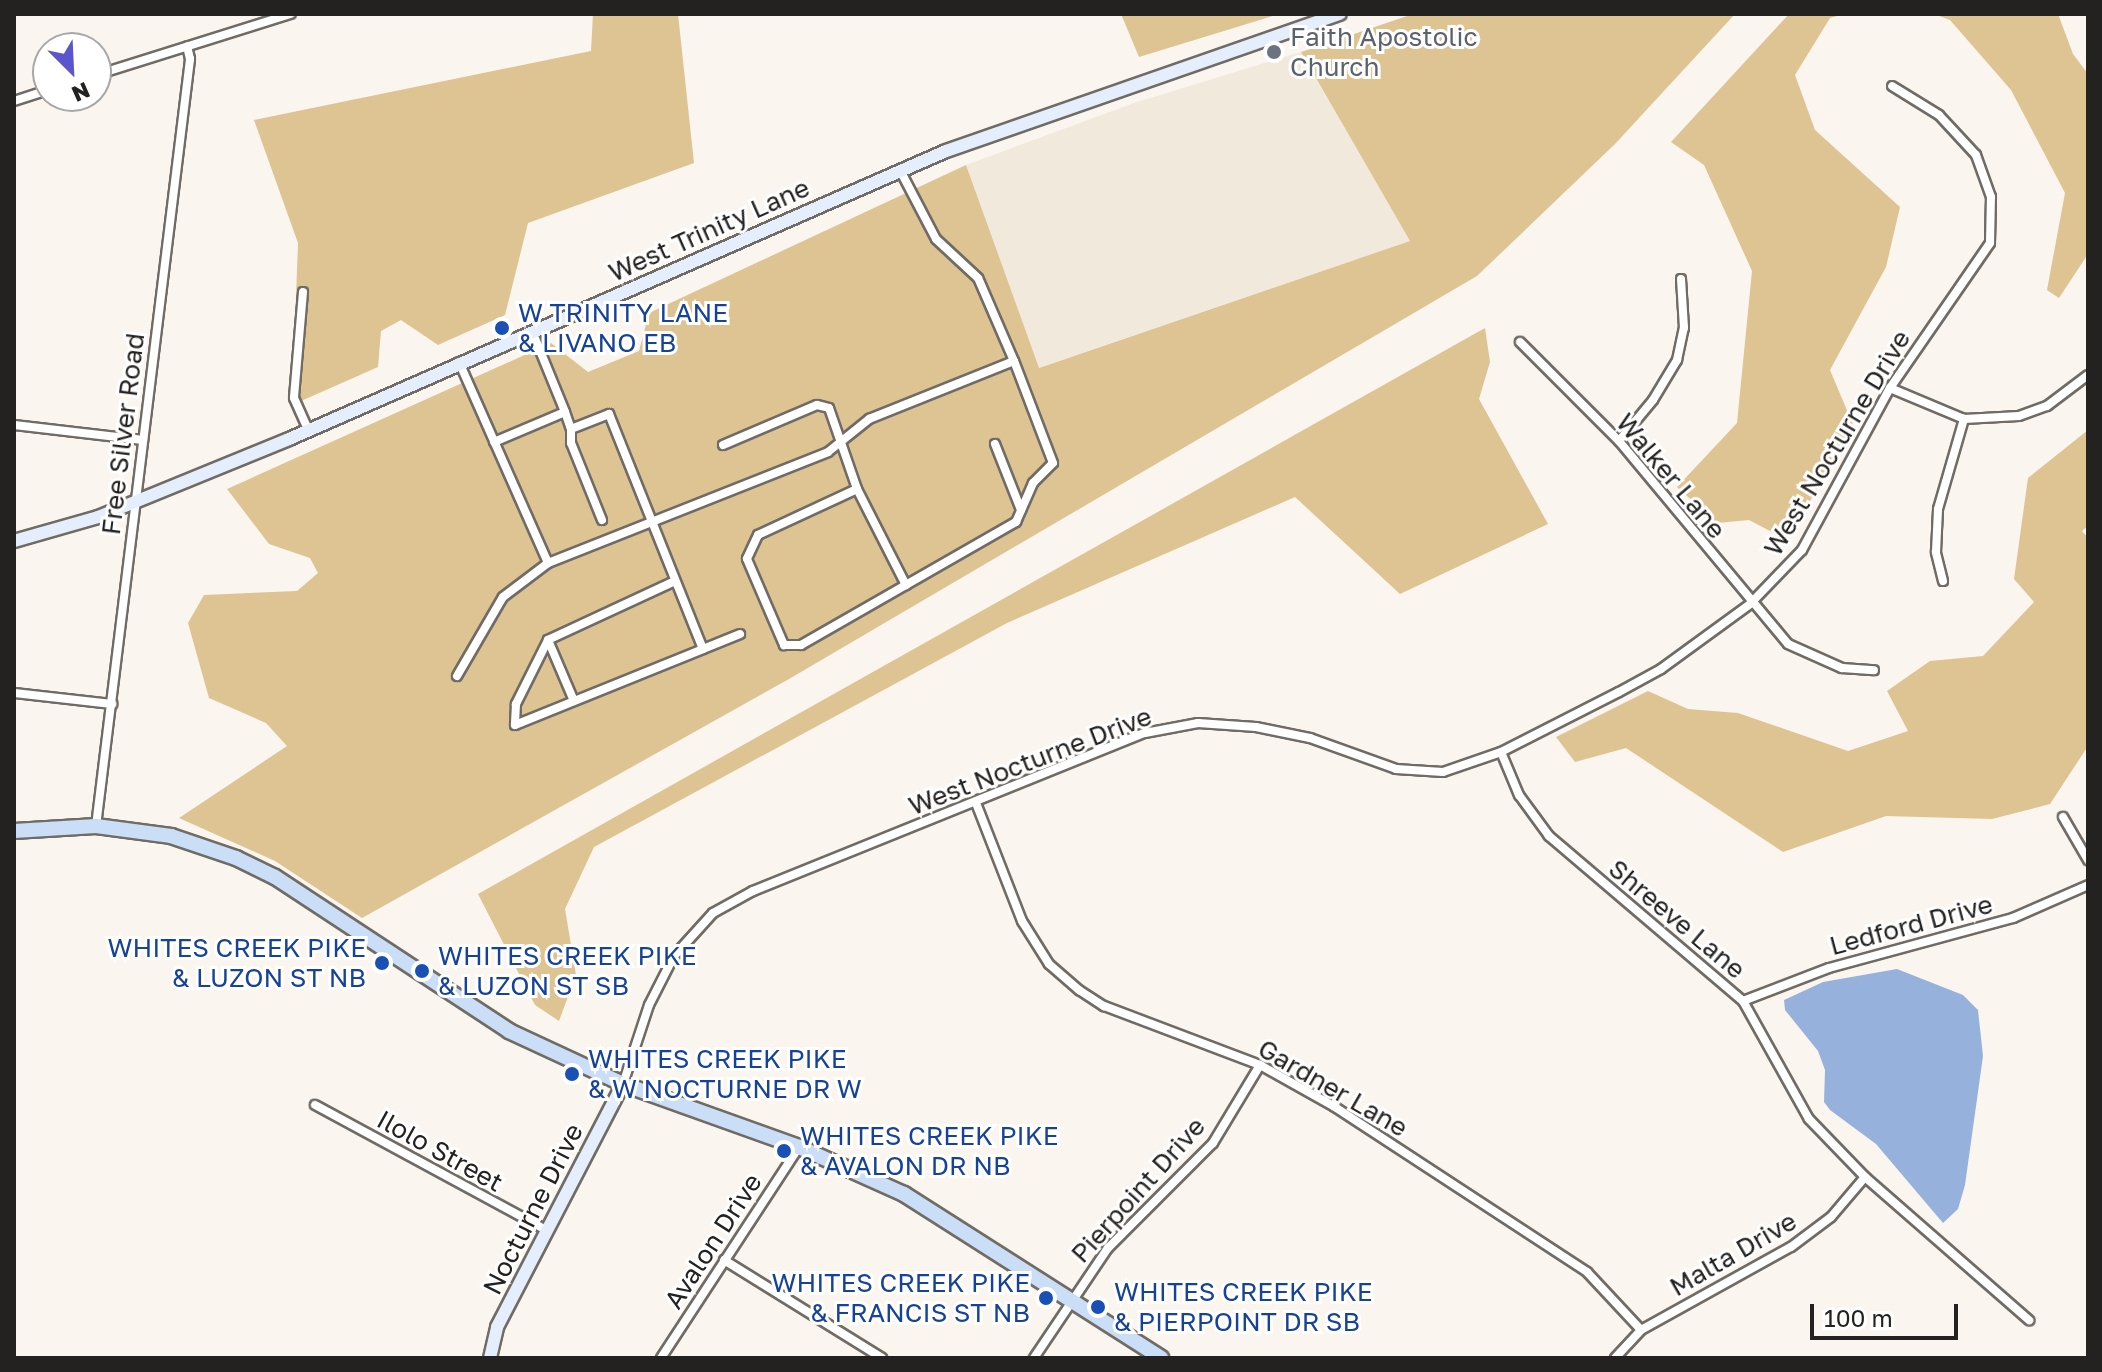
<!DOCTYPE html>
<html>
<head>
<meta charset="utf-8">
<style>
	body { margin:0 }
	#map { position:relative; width:2102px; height:1372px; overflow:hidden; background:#faf5ee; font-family:"Golos Text",sans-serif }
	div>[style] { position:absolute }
	.built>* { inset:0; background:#f1e9db }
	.forest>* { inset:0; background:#dec393 }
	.water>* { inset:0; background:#97b1dd }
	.roads { filter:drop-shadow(2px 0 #706c65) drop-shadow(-2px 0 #706c65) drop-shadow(0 2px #706c65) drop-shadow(0 -2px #706c65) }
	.street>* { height:8px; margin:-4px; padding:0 4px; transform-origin:4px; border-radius:4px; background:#fff }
	.secondary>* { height:12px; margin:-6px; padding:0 6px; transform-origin:6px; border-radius:6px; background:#e5eefc }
	.primary>* { height:14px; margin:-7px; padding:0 7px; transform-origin:7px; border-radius:7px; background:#cadef8 }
	.dots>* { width:22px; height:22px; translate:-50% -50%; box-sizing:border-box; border:4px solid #fff; border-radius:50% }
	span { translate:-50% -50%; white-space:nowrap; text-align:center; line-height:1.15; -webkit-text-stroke:6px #fff; paint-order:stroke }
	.worship-label { font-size:26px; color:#5b616d }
	.left { translate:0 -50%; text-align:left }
	.street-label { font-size:26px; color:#242220 }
	.transit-label { font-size:26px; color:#164399 }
	.right { translate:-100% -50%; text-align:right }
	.frame { position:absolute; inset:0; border:16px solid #242220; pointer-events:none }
	.north { position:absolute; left:32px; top:32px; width:80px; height:80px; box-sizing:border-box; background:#fff; border:2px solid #a7a7a6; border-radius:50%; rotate:156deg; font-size:22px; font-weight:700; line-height:32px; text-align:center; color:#242220 }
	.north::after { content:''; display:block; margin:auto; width:28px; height:36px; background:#5c56ce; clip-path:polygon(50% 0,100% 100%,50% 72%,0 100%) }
	.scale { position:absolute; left:1810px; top:1304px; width:148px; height:36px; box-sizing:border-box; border:4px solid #242220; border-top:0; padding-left:10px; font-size:24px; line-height:28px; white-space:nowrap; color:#242220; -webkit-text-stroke:6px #fff; paint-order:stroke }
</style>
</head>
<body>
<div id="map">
	<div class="built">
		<div style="clip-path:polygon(1301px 52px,1410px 241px,1038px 368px,966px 165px,1134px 103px)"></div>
	</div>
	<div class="forest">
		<div style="clip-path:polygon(593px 14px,678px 14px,694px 163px,528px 223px,505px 315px,438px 345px,401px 320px,381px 331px,378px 367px,292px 405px,298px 243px,254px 120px,591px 51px)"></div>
		<div style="clip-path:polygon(1121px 14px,1279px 14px,1139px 57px)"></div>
		<div style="clip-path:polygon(1413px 14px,1735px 14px,1615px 144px,1477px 276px,789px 679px,362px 918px,275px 861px,179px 818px,287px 746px,266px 723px,209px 698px,188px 623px,204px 595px,297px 591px,318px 573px,310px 558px,269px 544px,227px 489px,551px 343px,588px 372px,639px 351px,649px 313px,966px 165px,1039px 368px,1410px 241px,1301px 52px)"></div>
		<div style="clip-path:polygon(1789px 14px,1844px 14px,1830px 18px,1795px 75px,1815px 130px,1900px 207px,1886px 267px,1830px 370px,1854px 427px,1787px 540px,1749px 520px,1717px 523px,1677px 487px,1737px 423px,1752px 271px,1704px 165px,1671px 142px)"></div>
		<div style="clip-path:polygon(1934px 14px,2058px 14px,2073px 54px,2088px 74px,2088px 254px,2059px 298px,2047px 290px,2065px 193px,2011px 90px,1950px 20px)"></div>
		<div style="clip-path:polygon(1485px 328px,1490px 362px,1479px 399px,1548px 524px,1400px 594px,1295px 497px,1007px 623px,594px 847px,565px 909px,576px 975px,559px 1021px,535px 1005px,478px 894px)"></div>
		<div style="clip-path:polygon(2088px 430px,2088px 526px,2082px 531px,2088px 538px,2088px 746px,2050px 804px,1992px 819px,1886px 816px,1783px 852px,1626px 748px,1575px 762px,1556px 737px,1648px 691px,1688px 709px,1738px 713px,1848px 751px,1908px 731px,1887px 691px,1930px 661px,1983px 656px,2034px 602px,2014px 579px,2028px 478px)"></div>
	</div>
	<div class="water">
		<div style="clip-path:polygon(1897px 969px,1963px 995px,1978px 1010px,1983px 1056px,1965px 1185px,1958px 1209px,1943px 1223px,1876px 1144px,1830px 1110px,1824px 1102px,1825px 1070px,1818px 1051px,1785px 1010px,1784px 1000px,1823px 982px)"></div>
	</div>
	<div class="roads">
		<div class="street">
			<div style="left:96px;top:75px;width:204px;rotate:-17.4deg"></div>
			<div style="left:14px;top:101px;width:36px;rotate:-18deg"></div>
			<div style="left:303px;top:292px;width:106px;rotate:94.9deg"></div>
			<div style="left:294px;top:398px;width:35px;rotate:66deg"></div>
			<div style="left:532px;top:331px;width:87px;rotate:67.8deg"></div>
			<div style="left:1520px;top:342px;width:140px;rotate:45deg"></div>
			<div style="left:1619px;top:441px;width:264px;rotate:50.2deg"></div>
			<div style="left:1788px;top:644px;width:59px;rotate:24deg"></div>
			<div style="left:1842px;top:668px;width:32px;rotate:4deg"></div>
			<div style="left:459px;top:362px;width:220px;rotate:66.1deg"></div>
			<div style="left:548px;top:563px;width:301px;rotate:-21.6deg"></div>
			<div style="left:828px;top:452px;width:53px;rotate:-38.8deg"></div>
			<div style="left:869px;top:419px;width:156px;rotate:-21.8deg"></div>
			<div style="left:1014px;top:361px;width:90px;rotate:-113.4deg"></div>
			<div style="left:978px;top:278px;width:57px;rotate:-137.1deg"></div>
			<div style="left:936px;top:239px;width:78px;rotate:-117.6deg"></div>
			<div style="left:1890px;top:388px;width:80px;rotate:22.7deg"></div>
			<div style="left:1964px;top:419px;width:55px;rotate:-3.1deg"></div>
			<div style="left:2019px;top:416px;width:30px;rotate:-20deg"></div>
			<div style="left:2047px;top:406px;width:51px;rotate:-37.1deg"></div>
			<div style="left:14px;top:425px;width:130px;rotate:6.6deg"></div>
			<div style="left:1619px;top:441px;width:53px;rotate:-50.3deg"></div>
			<div style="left:1653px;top:400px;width:47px;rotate:-59deg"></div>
			<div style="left:1677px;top:360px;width:33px;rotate:-78deg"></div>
			<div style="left:1684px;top:328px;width:49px;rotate:-93.5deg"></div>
			<div style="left:494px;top:442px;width:77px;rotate:-22.9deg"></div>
			<div style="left:565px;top:412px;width:18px;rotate:71deg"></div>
			<div style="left:995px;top:444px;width:71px;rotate:68.5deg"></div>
			<div style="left:723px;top:445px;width:102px;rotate:-23.1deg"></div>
			<div style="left:817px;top:405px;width:12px;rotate:14deg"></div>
			<div style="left:829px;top:408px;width:86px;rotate:70.9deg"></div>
			<div style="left:857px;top:489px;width:109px;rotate:155.1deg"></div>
			<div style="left:758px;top:535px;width:26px;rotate:115deg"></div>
			<div style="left:747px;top:559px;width:94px;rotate:66.7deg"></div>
			<div style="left:784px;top:645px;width:17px"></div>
			<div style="left:801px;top:645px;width:248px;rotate:-29.8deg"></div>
			<div style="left:1016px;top:522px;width:43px;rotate:-66.4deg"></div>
			<div style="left:1033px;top:483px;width:28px;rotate:-45deg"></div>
			<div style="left:1053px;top:463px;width:109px;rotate:-110.9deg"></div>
			<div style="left:857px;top:489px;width:108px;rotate:63deg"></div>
			<div style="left:602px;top:520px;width:83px;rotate:-111.9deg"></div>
			<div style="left:571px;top:443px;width:14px;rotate:-90deg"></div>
			<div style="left:571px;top:429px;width:41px;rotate:-21.5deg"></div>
			<div style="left:609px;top:414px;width:253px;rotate:68.2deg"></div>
			<div style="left:703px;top:649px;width:40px;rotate:-22deg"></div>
			<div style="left:675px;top:581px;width:140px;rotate:155.1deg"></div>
			<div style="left:548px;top:640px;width:72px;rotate:116.6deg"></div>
			<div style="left:516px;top:704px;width:21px;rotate:93deg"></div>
			<div style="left:515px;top:725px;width:203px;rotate:-22deg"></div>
			<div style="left:1943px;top:581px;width:30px;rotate:-104deg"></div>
			<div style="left:1936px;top:552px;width:43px;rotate:-87.3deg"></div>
			<div style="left:1938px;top:509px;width:94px;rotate:-73.9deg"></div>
			<div style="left:548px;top:640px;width:66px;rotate:66.9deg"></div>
			<div style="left:457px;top:676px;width:91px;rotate:-59.8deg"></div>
			<div style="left:503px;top:597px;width:56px;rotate:-37.1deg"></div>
			<div style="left:14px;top:693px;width:99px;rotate:6.4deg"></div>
			<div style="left:1501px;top:752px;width:47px;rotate:67.3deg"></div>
			<div style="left:1519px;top:795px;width:51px;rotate:53.8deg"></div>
			<div style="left:1549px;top:836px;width:255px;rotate:40.4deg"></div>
			<div style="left:1743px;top:1001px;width:135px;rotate:60.8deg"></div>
			<div style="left:1809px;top:1119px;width:81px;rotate:46deg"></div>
			<div style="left:1865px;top:1177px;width:218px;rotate:41.1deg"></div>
			<div style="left:976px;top:803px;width:127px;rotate:68.7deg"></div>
			<div style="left:1022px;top:921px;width:51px;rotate:57.9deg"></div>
			<div style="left:1049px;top:964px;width:40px;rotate:41deg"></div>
			<div style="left:1079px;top:990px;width:30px;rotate:33deg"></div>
			<div style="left:1104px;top:1006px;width:167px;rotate:20.7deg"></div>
			<div style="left:1260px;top:1065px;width:86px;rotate:29.2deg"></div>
			<div style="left:1335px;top:1107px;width:301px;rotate:33.2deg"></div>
			<div style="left:1587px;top:1272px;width:79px;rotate:47deg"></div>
			<div style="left:2063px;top:817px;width:50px;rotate:59.8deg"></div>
			<div style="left:96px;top:826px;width:773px;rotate:-83.01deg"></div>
			<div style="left:190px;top:59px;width:13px;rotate:-103deg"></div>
			<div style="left:1743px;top:1001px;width:92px;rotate:-21deg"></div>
			<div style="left:1829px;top:968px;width:191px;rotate:-15.2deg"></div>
			<div style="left:2013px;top:918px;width:82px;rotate:-23.7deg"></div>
			<div style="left:623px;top:1084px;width:83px;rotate:-71.8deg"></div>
			<div style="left:649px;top:1005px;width:55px;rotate:-63deg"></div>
			<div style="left:674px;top:956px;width:58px;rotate:-47.8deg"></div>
			<div style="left:713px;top:913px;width:46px;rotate:-28.8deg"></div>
			<div style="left:753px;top:891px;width:423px;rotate:-22deg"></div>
			<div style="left:1145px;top:733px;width:54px;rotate:-10.7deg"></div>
			<div style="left:1198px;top:723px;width:58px;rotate:3.9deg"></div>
			<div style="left:1256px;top:727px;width:55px;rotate:11.5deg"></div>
			<div style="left:1310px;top:738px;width:91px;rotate:19.8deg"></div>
			<div style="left:1396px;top:769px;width:47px;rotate:3.7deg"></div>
			<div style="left:1443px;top:772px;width:61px;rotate:-19deg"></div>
			<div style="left:1501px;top:752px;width:132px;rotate:-27deg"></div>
			<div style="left:1619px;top:692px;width:48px;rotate:-28.7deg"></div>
			<div style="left:1661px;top:669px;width:110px;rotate:-36.1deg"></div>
			<div style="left:1750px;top:604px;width:75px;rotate:-46.1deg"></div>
			<div style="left:1802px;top:550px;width:184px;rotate:-61.5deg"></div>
			<div style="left:1890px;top:388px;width:176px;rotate:-55.4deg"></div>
			<div style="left:1990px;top:243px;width:46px;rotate:-88.8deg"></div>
			<div style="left:1991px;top:197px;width:45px;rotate:-109.7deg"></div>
			<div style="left:1976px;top:155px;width:54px;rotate:-132.8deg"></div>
			<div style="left:1939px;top:115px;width:55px;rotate:-148.3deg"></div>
			<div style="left:315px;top:1105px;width:263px;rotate:28.4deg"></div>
			<div style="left:724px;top:1260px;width:186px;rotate:31.8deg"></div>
			<div style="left:661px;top:1358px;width:252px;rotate:-56.8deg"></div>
			<div style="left:1034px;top:1358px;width:133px;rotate:-56.1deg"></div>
			<div style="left:1108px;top:1248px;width:148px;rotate:-45deg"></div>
			<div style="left:1213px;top:1143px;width:91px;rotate:-58.9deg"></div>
			<div style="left:1615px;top:1358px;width:38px;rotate:-47deg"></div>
			<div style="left:1641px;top:1330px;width:171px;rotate:-29deg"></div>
			<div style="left:1791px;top:1247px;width:50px;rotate:-36.9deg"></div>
			<div style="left:1831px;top:1217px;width:52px;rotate:-49.6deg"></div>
		</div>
		<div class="secondary">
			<div style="left:14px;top:541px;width:87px;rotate:-15.9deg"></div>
			<div style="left:98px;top:517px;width:206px;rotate:-22.2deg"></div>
			<div style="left:289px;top:439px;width:717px;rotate:-23.67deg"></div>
			<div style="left:946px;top:151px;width:417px;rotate:-19.2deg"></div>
			<div style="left:490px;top:1358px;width:32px;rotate:-77deg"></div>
			<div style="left:497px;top:1327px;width:274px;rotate:-62.6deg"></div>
		</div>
		<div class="primary">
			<div style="left:14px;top:831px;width:82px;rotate:-3.5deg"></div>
			<div style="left:96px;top:826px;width:76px;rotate:7.6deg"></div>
			<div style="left:171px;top:836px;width:69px;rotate:18.7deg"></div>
			<div style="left:236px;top:858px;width:43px;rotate:26deg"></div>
			<div style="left:275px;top:877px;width:280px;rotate:33.3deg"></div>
			<div style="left:509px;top:1031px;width:126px;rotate:24.9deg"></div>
			<div style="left:623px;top:1084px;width:187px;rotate:19.7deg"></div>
			<div style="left:799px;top:1147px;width:115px;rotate:24.1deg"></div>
			<div style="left:904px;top:1194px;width:305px;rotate:32.5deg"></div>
		</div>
	</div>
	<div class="dots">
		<div style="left:1274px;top:52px;background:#6b7280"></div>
		<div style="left:502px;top:328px;background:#1a4fb4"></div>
		<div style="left:382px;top:963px;background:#1a4fb4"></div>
		<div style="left:422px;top:971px;background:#1a4fb4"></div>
		<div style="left:572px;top:1074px;background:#1a4fb4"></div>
		<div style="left:784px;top:1151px;background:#1a4fb4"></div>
		<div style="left:1046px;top:1298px;background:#1a4fb4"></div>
		<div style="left:1098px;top:1307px;background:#1a4fb4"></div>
	</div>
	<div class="worship-label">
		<span class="left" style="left:1290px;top:52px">Faith Apostolic<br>Church</span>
	</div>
	<div class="street-label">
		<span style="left:709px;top:230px;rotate:-24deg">West Trinity Lane</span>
		<span style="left:123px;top:434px;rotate:-83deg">Free Silver Road</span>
		<span style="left:1837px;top:443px;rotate:-59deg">West Nocturne Drive</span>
		<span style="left:1671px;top:476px;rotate:50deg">Walker Lane</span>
		<span style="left:1030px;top:761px;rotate:-21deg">West Nocturne Drive</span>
		<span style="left:1677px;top:919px;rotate:40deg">Shreeve Lane</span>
		<span style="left:1911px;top:925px;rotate:-15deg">Ledford Drive</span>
		<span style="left:1333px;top:1088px;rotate:30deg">Gardner Lane</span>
		<span style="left:440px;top:1151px;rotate:29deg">Ilolo Street</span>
		<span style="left:1138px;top:1190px;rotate:-48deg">Pierpoint Drive</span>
		<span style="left:533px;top:1209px;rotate:-63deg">Nocturne Drive</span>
		<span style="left:713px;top:1241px;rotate:-57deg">Avalon Drive</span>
		<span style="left:1733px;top:1254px;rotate:-30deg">Malta Drive</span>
	</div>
	<div class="transit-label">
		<span class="left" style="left:518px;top:328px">W TRINITY LANE<br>&amp; LIVANO EB</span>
		<span class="right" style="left:366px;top:963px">WHITES CREEK PIKE<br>&amp; LUZON ST NB</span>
		<span class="left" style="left:438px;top:971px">WHITES CREEK PIKE<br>&amp; LUZON ST SB</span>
		<span class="left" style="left:588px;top:1074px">WHITES CREEK PIKE<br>&amp; W NOCTURNE DR W</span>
		<span class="left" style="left:800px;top:1151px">WHITES CREEK PIKE<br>&amp; AVALON DR NB</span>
		<span class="right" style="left:1030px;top:1298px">WHITES CREEK PIKE<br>&amp; FRANCIS ST NB</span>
		<span class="left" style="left:1114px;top:1307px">WHITES CREEK PIKE<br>&amp; PIERPOINT DR SB</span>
	</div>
	<div class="frame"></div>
	<div class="north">N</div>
	<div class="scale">100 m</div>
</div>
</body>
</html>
